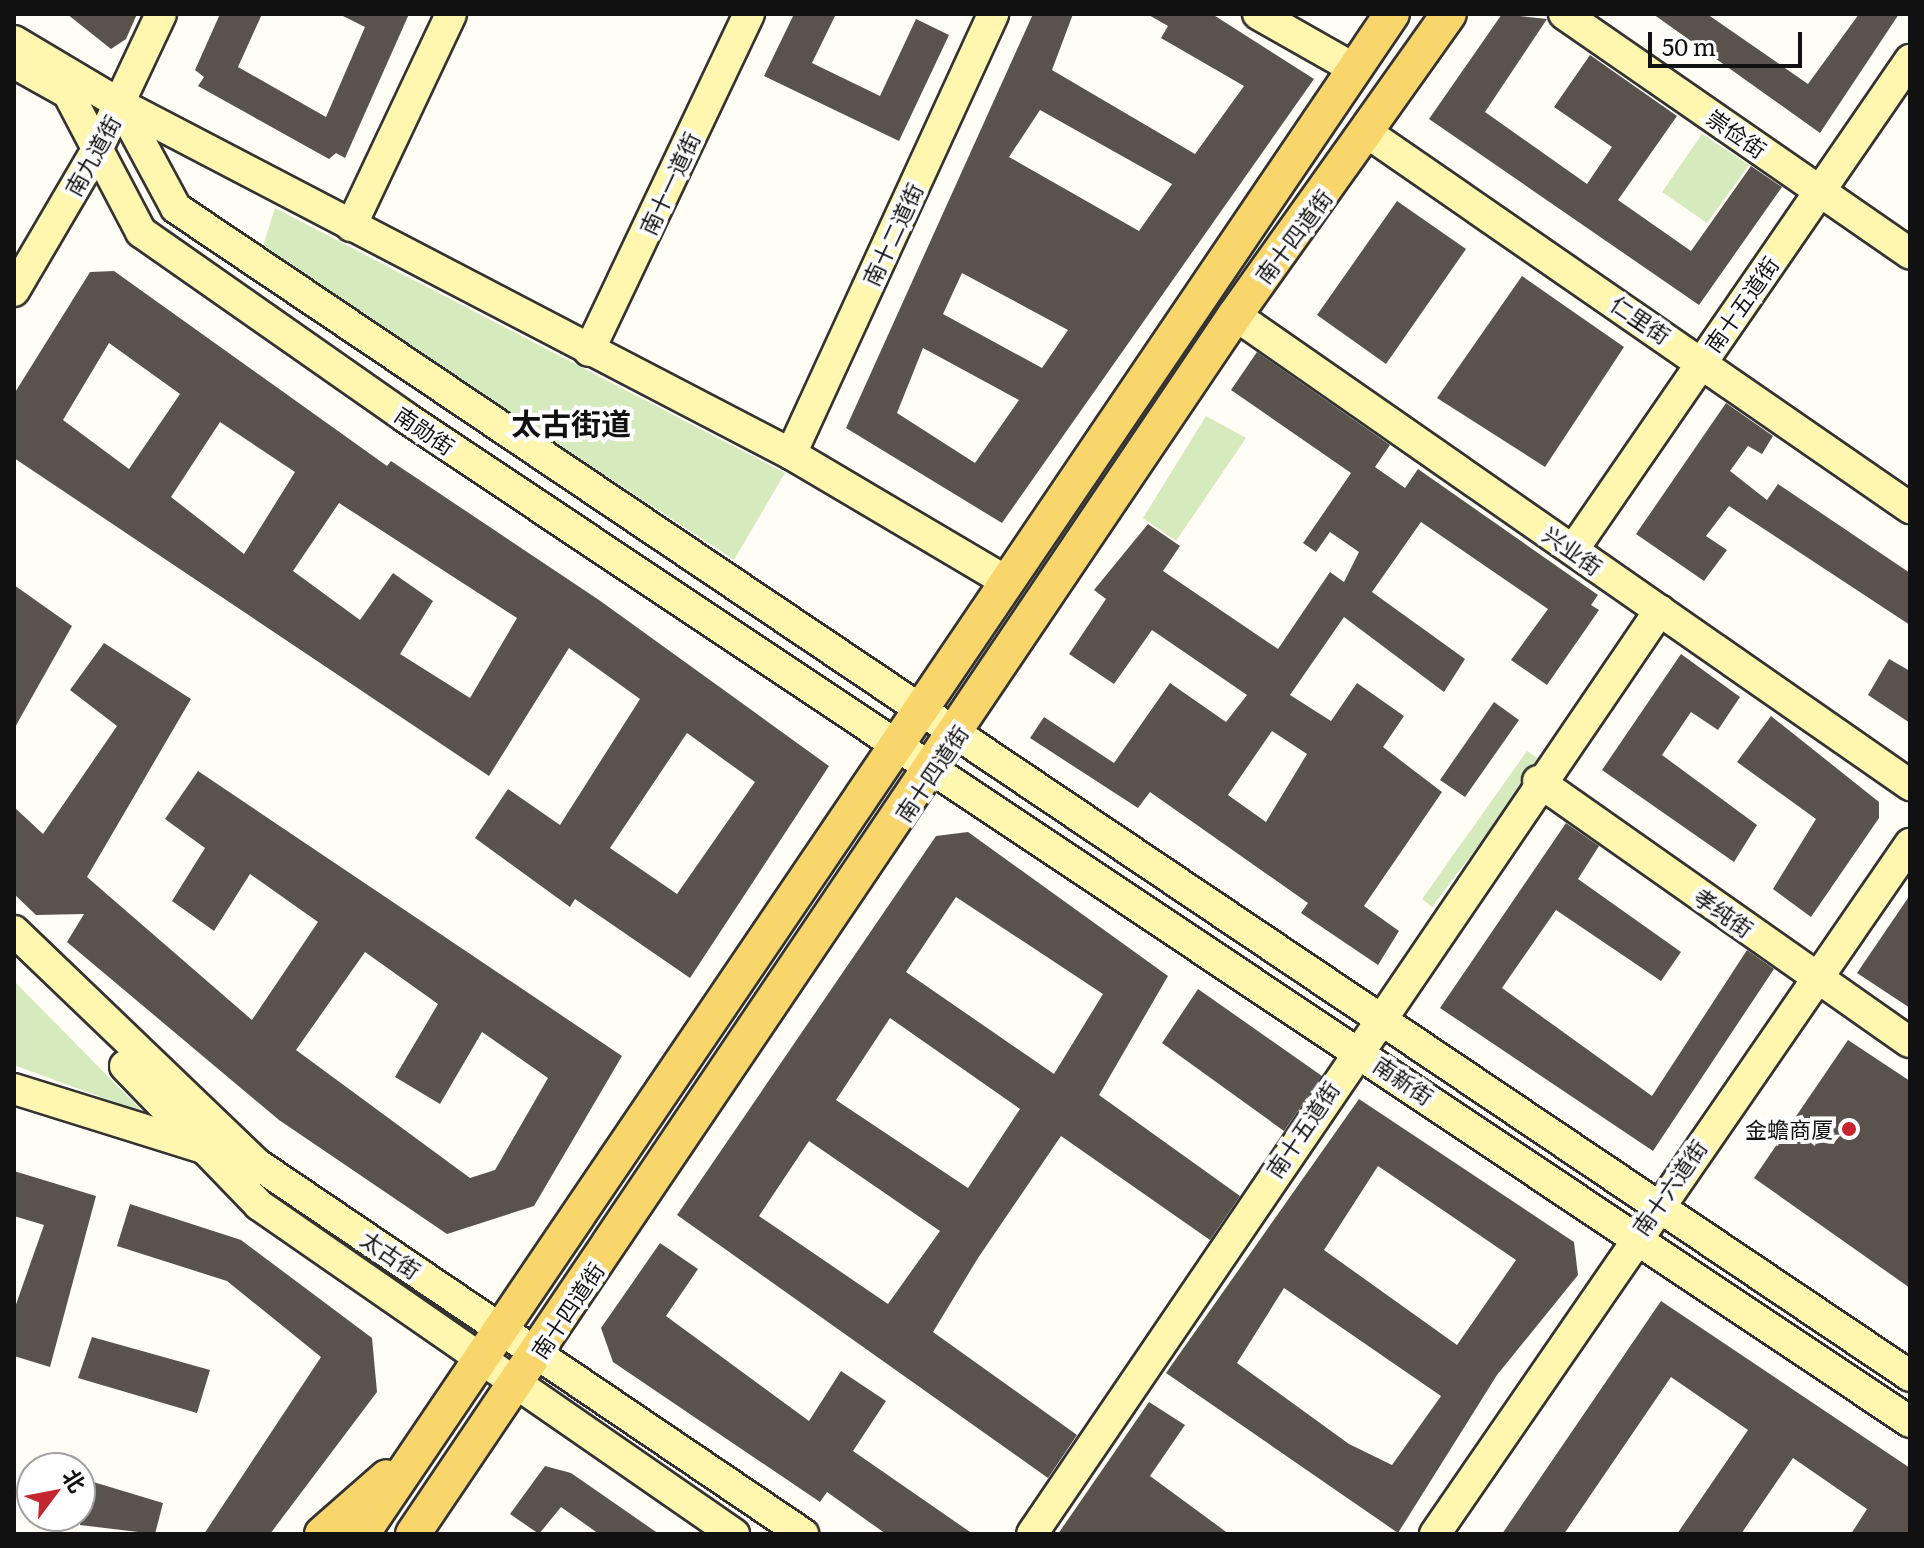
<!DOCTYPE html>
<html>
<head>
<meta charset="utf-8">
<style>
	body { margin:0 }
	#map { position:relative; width:1924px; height:1548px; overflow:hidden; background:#fffdf5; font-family:Literata,"Noto Sans SC",serif }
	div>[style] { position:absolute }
	.green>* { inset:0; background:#d5ebbd }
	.building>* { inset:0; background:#5a524d }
	.roads { filter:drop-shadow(2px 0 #333) drop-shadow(-2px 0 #333) drop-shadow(0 2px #333) drop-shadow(0 -2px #333) }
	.secondary>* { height:30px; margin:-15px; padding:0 15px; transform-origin:15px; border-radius:15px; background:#fff6b0 }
	.primary>* { height:34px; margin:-17px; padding:0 17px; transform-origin:17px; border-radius:17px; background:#f9d66b }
	.dots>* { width:22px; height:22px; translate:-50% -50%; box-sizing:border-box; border:4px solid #fff; border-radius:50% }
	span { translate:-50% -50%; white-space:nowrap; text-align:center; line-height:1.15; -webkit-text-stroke:8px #fff; paint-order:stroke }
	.street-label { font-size:22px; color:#111 }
	.poi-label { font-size:22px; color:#111 }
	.right { translate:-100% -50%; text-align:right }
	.district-label { font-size:30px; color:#111; font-weight:700 }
	.frame { position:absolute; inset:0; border:16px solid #111; pointer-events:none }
	.north { position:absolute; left:16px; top:1452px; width:80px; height:80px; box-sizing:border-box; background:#fff; border:2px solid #a0a0a0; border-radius:50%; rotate:58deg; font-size:22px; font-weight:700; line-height:32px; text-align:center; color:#111 }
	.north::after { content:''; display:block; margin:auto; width:28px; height:36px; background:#c4262e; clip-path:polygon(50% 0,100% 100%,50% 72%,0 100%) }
	.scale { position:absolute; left:1648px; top:32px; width:154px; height:36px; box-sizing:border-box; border:4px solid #111; border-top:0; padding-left:10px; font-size:24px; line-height:28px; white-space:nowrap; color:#111; -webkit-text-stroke:6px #fff; paint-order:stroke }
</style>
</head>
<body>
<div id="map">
	<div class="green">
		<div style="clip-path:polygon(1702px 134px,1749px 165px,1707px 223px,1662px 192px)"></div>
		<div style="clip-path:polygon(275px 208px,785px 473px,734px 560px,262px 249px)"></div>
		<div style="clip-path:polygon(1206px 416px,1246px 438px,1176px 541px,1143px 518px)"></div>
		<div style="clip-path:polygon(1527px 751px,1542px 761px,1432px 907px,1422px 899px)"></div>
		<div style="clip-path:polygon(14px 981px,144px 1113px,14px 1065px)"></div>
	</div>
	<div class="building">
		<div style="clip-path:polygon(67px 14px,137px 14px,126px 39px,111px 49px)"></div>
		<div style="clip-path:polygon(220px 14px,262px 14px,238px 67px,326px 117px,365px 27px,339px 14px,409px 14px,345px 158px,336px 153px,329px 159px,198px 86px,204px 77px,195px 70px)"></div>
		<div style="clip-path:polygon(794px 14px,836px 14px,812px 63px,880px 96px,916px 19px,949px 35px,899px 141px,764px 76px)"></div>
		<div style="clip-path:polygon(evenodd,1033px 14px,1073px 14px,1052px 70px,1195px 154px,1244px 86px,1161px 38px,1168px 26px,1147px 14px,1212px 14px,1314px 79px,1002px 523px,846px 428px,1033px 14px,1040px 110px,1172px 184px,1139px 231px,1009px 157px,1040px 110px,1033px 14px,962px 273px,1068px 330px,1042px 368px,943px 314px,962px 273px,1033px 14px,923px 348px,1019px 400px,975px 463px,897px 413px,923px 348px)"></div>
		<div style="clip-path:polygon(1502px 14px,1547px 19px,1485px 112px,1587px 184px,1612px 147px,1554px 107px,1590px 55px,1677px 116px,1618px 200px,1691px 251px,1751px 166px,1782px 187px,1699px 305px,1429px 119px)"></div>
		<div style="clip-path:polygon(1653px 14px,1707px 14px,1808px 84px,1859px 14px,1899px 14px,1820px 133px)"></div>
		<div style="clip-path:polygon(1397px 201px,1466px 249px,1386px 364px,1317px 315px)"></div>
		<div style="clip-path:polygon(evenodd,114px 271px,387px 466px,391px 461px,599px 600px,829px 766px,690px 978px,575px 899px,570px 907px,475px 838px,508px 789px,560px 825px,640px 699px,569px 648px,489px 776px,14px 458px,14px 394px,90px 272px,114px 271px,109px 343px,180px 394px,129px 469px,63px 420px,109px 343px,114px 271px,220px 422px,295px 472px,244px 554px,171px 497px,220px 422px,114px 271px,339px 503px,517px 618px,470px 698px,400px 654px,433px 601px,393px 573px,360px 620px,293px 571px,339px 503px,114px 271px,687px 733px,755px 782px,677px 894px,610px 848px,687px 733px)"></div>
		<div style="clip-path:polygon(1522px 276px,1624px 347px,1545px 467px,1437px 398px)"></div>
		<div style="clip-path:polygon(evenodd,1257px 352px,1390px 445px,1375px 467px,1405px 488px,1418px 469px,1598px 595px,1591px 605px,1599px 610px,1547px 685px,1511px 660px,1548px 609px,1421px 522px,1372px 592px,1465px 659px,1444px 692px,1344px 617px,1290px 695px,1331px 721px,1357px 683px,1404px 716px,1383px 747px,1442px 792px,1364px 906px,1399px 931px,1378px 965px,1301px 913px,1308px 903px,1150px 792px,1138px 808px,1030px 738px,1044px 717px,1114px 763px,1170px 683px,1226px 722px,1247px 695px,1152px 630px,1114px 684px,1069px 654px,1106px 599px,1094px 590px,1148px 524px,1180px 546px,1163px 571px,1278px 649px,1330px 572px,1344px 582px,1359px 552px,1330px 532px,1316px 552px,1303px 543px,1351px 473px,1231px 390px,1257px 352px,1272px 731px,1307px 754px,1266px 822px,1228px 795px,1272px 731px)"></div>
		<div style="clip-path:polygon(1726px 403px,1773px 436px,1762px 454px,1748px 446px,1730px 471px,1767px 500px,1778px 484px,1910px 573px,1910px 625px,1729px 506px,1706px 536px,1727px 550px,1704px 581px,1636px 534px)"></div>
		<div style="clip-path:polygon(14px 585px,72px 626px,14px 729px)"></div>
		<div style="clip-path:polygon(evenodd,104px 643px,191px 699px,87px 877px,252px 1020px,318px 922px,250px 874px,214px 931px,172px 901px,205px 848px,165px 819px,198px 771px,622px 1056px,534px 1206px,447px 1234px,279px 1120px,67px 942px,84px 914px,36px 915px,14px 894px,14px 807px,43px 834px,117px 726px,70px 690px,104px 643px,365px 952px,438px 1004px,395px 1077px,440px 1104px,482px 1032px,548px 1078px,495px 1170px,470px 1178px,296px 1050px,365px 952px)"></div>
		<div style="clip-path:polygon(1681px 654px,1740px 697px,1718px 730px,1691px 712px,1662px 755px,1757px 825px,1734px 862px,1602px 770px)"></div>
		<div style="clip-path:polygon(1889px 659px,1910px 671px,1910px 723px,1868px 695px)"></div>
		<div style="clip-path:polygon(1494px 702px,1519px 720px,1465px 797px,1440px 780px)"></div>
		<div style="clip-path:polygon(1771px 716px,1879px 802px,1879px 818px,1811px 917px,1773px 889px,1816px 819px,1737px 762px)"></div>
		<div style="clip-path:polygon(1566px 823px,1599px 846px,1578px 879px,1681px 952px,1661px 981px,1556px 910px,1502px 988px,1652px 1096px,1747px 950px,1774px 969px,1653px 1151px,1440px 1008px)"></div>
		<div style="clip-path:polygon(evenodd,968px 832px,1168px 976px,1099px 1095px,1240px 1196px,1210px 1240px,1061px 1136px,978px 1258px,933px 1332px,1077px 1435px,1048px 1478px,677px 1215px,936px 836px,968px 832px,956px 897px,1103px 994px,1054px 1074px,906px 972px,956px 897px,968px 832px,890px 1018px,1020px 1109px,968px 1188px,836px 1100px,890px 1018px,968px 832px,809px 1141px,940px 1231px,888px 1304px,759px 1216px,809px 1141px)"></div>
		<div style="clip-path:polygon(1910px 895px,1910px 1008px,1857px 973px)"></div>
		<div style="clip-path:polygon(1198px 989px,1322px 1076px,1284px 1131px,1162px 1043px)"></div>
		<div style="clip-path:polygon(1848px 1040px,1910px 1081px,1910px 1288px,1754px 1178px)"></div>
		<div style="clip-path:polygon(evenodd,1359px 1099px,1574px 1242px,1578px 1275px,1497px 1375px,1398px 1533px,1166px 1373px,1359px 1099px,1378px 1166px,1516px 1260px,1457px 1345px,1324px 1250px,1378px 1166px,1359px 1099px,1284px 1288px,1441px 1396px,1392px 1465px,1349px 1444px,1237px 1363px,1284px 1288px)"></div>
		<div style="clip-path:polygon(14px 1171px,96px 1196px,50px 1367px,14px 1356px,14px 1310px,44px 1225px,14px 1216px)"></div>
		<div style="clip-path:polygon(130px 1204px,241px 1240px,372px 1338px,377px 1392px,270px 1534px,204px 1534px,321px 1357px,227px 1281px,117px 1246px)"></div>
		<div style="clip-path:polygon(660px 1243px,698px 1269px,666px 1316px,809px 1421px,841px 1371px,886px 1401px,853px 1451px,973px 1534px,886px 1534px,827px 1492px,820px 1502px,613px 1362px,601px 1328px)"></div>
		<div style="clip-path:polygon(1661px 1301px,1910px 1468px,1910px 1534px,1851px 1534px,1867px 1509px,1793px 1458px,1741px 1534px,1677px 1534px,1748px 1430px,1671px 1377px,1564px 1534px,1502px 1534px)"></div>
		<div style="clip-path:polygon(92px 1337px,210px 1370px,197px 1413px,78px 1378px)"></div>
		<div style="clip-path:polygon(1149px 1402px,1185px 1425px,1150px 1476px,1229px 1534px,1058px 1534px)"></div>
		<div style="clip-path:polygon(545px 1466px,571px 1473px,659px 1534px,599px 1534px,561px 1507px,539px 1534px,510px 1514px)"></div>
		<div style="clip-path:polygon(80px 1478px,163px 1503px,155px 1534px,80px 1525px)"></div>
	</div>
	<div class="roads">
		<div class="secondary">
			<div style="left:1258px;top:14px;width:109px;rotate:29.6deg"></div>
			<div style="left:1564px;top:14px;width:421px;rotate:34.7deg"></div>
			<div style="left:14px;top:41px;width:123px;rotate:30.7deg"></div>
			<div style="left:120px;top:104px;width:118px;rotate:61.7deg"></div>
			<div style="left:176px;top:208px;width:2091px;rotate:33.96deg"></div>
			<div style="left:14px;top:63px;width:62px;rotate:29.1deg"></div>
			<div style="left:68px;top:93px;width:157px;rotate:62.3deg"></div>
			<div style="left:141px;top:232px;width:322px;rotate:35deg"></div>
			<div style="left:405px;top:417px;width:1810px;rotate:33.73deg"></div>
			<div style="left:120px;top:104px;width:757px;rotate:27.55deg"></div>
			<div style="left:791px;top:454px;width:250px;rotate:30.6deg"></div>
			<div style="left:1369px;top:134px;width:658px;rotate:34.66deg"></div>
			<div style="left:351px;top:226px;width:234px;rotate:-64.7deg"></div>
			<div style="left:14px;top:291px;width:166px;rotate:-59.6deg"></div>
			<div style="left:98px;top:148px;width:148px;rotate:-64.8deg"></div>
			<div style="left:1235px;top:315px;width:823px;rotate:34.85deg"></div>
			<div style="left:589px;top:351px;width:373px;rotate:-64.6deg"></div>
			<div style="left:791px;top:454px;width:484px;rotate:-65.3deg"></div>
			<div style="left:1573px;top:550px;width:595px;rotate:-55.48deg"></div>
			<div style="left:1538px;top:781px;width:454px;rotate:35.1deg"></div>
			<div style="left:14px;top:931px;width:337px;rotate:43.8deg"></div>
			<div style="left:257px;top:1164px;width:660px;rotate:34.12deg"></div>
			<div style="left:125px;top:1066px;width:193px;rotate:46deg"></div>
			<div style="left:259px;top:1205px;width:578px;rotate:34.71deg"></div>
			<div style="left:14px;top:1089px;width:202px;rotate:17.3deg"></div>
			<div style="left:1032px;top:1534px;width:1117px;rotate:-55.8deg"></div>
			<div style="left:1435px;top:1534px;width:838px;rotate:-55.46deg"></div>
		</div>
		<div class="primary">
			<div style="left:322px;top:1534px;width:86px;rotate:-41.2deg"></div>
			<div style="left:362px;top:1534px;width:1836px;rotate:-55.88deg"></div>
			<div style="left:413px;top:1534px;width:1470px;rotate:-56.01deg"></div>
			<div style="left:1235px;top:315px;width:369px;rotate:-54.6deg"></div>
		</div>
	</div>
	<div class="dots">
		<div style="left:1849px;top:1129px;background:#c4262e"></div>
	</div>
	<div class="street-label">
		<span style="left:1737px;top:133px;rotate:35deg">崇俭街</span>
		<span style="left:92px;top:155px;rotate:-61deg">南九道街</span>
		<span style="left:669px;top:183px;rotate:-65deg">南十一道街</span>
		<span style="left:892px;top:234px;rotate:-65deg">南十二道街</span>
		<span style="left:1293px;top:236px;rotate:-53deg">南十四道街</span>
		<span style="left:1741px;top:304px;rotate:-55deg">南十五道街</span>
		<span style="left:1641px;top:319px;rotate:34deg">仁里街</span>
		<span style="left:425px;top:430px;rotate:34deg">南勋街</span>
		<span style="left:1573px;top:550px;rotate:35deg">兴业街</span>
		<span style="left:931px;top:773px;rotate:-56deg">南十四道街</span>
		<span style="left:1724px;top:912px;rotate:35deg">孝纯街</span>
		<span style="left:1404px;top:1080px;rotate:34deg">南新街</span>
		<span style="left:1302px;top:1129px;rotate:-56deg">南十五道街</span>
		<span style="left:1669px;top:1187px;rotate:-55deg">南十六道街</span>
		<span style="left:391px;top:1254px;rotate:34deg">太古街</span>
		<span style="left:567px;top:1310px;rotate:-56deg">南十四道街</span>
	</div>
	<div class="poi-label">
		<span class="right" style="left:1833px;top:1129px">金蟾商厦</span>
	</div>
	<div class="district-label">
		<span style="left:571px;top:422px">太古街道</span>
	</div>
	<div class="frame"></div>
	<div class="north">北</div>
	<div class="scale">50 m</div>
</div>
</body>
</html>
